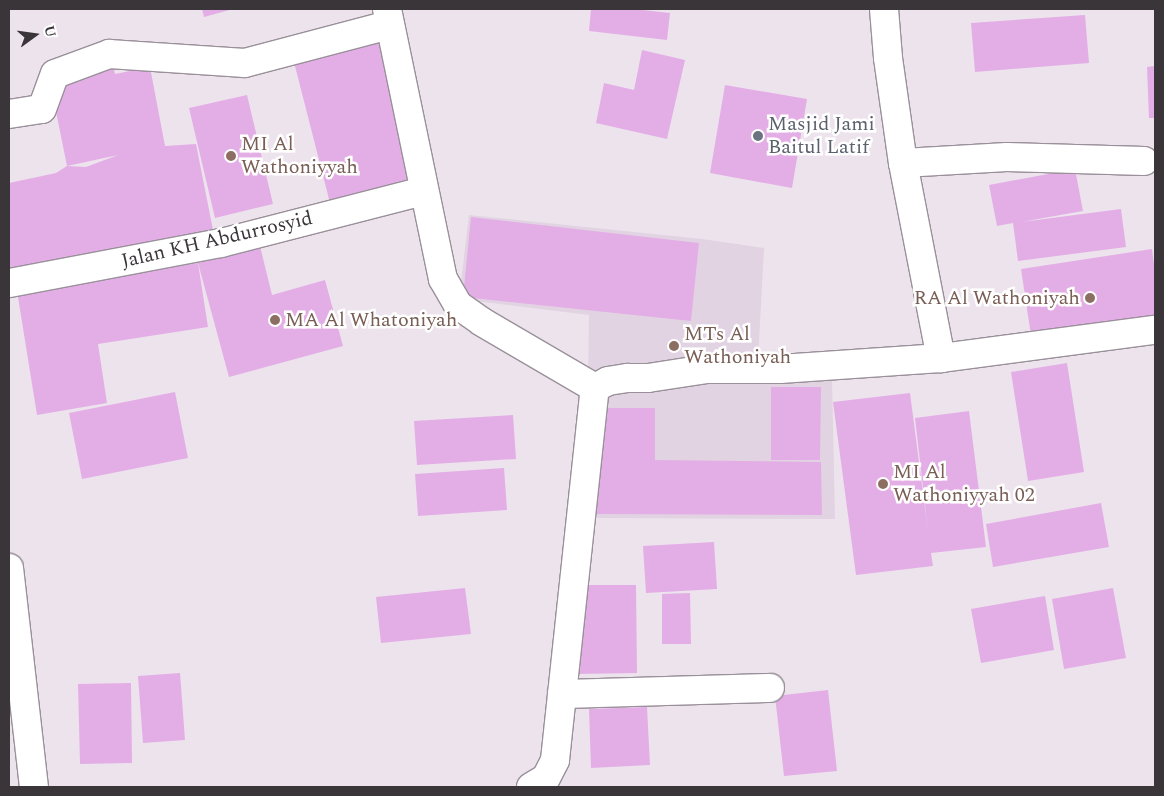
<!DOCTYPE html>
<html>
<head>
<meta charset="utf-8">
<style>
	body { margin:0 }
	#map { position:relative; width:1164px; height:796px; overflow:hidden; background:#ede3ed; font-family:Spectral,serif }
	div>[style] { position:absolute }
	.built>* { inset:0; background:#e2d3e3 }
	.building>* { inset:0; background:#e3aee6 }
	.roads { filter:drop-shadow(1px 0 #999099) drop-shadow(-1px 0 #999099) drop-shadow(0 1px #999099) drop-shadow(0 -1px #999099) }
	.street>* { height:28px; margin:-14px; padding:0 14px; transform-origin:14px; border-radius:14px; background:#fff }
	.dots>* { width:14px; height:14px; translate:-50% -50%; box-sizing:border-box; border:2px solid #fff; border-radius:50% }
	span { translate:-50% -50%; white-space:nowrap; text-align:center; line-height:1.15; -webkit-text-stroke:5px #fff; paint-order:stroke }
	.worship-label { font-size:20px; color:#5b616d }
	.left { translate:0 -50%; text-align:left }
	.education-label { font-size:20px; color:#785e54 }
	.right { translate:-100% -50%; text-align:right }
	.street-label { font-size:20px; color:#393539 }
	.frame { position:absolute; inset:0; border:10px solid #393539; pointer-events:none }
	.north { position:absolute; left:10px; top:10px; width:50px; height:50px; -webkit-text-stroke:4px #fff; paint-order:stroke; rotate:76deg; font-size:14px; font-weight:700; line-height:20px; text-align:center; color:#393539 }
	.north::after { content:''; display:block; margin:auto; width:18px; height:22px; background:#393539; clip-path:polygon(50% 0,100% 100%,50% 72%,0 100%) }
</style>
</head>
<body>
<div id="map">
	<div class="built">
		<div style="clip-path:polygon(469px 215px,702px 239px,764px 248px,757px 380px,832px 376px,835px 519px,586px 518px,589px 315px,459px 299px)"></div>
	</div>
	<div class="building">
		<div style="clip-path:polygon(202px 9px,233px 9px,204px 17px)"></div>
		<div style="clip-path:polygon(591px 9px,634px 9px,670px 13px,667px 40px,589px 31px)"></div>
		<div style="clip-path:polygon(1085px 15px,1089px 63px,975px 72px,971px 23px)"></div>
		<div style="clip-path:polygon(380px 40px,417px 185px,331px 207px,294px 62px)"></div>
		<div style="clip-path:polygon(642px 50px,685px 60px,667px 139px,596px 123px,604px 83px,634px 90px)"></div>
		<div style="clip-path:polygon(112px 60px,115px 74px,150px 67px,165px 146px,196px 144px,214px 235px,9px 277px,9px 183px,56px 173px,67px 166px,86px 167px,118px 155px,67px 166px,51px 87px,81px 81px,78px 67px)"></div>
		<div style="clip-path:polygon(1155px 66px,1155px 118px,1149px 118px,1147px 67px)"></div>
		<div style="clip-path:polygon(725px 85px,807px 99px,792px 188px,710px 173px)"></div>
		<div style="clip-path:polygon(247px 95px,273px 204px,215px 218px,189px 108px)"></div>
		<div style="clip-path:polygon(1075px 169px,1083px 211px,1021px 222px,1121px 209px,1126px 247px,1018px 261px,1013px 223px,997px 226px,989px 185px)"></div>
		<div style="clip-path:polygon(471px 217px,699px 243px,691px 321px,463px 297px)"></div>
		<div style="clip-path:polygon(260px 246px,272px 295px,325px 280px,343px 346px,229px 377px,198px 263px)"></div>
		<div style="clip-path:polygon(1152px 249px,1155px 272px,1155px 323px,1032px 342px,1021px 269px)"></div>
		<div style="clip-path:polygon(198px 263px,208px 327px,98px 344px,107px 403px,37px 415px,17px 291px)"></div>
		<div style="clip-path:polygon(1067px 363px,1084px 472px,1028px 481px,1011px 372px)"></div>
		<div style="clip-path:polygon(771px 387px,821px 387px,820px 460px,771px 460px)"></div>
		<div style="clip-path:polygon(175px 392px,188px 458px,82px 479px,69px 413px)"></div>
		<div style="clip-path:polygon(910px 393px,928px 531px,915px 418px,969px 411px,986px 547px,931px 553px,933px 566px,856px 575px,833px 402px)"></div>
		<div style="clip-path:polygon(596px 408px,655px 408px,655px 460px,821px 462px,822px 515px,596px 514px)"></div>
		<div style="clip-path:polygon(513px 415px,516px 459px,417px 465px,414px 421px)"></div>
		<div style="clip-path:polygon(504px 468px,507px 510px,418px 516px,415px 474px)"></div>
		<div style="clip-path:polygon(1101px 503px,1109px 547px,993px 567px,986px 524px)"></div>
		<div style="clip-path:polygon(714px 542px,717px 589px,646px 593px,643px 546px)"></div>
		<div style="clip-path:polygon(576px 585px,636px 585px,637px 673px,577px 674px)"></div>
		<div style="clip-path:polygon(465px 588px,471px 634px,381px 643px,376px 597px)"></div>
		<div style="clip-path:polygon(1113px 588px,1126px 658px,1064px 669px,1052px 599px)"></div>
		<div style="clip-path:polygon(690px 593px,691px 644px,662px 644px,662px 594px)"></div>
		<div style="clip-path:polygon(1045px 596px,1054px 650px,981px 663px,971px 609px)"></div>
		<div style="clip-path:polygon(180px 673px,185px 740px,143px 743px,138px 676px)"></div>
		<div style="clip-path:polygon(131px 683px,132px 763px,80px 764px,78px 684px)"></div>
		<div style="clip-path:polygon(828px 690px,837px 771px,784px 776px,775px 696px)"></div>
		<div style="clip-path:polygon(647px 707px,650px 765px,591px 768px,589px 709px)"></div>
	</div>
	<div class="roads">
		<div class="street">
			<div style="left:387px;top:9px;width:276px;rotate:78.3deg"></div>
			<div style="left:443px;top:279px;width:30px;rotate:60deg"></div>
			<div style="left:458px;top:305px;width:29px;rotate:35deg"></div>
			<div style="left:482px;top:322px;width:131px;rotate:30.3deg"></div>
			<div style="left:884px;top:9px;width:49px;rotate:85.3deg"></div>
			<div style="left:888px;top:58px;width:106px;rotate:81.9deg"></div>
			<div style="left:903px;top:163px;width:199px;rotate:79deg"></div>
			<div style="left:9px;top:114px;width:33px;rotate:-9deg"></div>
			<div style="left:42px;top:109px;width:37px;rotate:-70deg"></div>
			<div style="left:55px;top:74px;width:58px;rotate:-20.3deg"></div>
			<div style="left:109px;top:54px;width:136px;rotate:3.8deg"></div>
			<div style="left:245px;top:63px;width:149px;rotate:-14.8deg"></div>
			<div style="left:903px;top:163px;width:104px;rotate:-3.3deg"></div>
			<div style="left:1007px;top:157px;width:137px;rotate:1.7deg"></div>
			<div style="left:9px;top:283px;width:216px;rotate:-10.7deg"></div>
			<div style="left:221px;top:243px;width:209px;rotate:-14.4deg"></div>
			<div style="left:9px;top:568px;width:220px;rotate:83.5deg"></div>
			<div style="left:562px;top:694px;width:208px;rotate:-1.7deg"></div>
			<div style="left:531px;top:787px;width:17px;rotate:-31deg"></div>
			<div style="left:546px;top:778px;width:20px;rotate:-63deg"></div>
			<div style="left:555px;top:760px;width:374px;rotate:-83.9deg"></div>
			<div style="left:595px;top:388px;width:15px;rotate:-28deg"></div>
			<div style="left:608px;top:381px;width:20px;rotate:-9deg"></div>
			<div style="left:628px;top:378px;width:20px"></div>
			<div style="left:648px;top:378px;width:60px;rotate:-8.7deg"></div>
			<div style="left:707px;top:369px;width:73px"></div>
			<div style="left:780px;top:369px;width:161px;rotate:-3.9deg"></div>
			<div style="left:941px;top:358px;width:216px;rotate:-7.5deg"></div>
		</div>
	</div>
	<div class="dots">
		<div style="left:758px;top:136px;background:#6b7280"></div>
		<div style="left:231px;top:156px;background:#8d6e63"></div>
		<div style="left:1090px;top:298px;background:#8d6e63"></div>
		<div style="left:275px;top:320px;background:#8d6e63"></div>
		<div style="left:674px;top:346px;background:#8d6e63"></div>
		<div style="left:883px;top:484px;background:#8d6e63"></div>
	</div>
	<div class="worship-label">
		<span class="left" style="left:768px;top:136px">Masjid Jami<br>Baitul Latif</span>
	</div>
	<div class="education-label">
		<span class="left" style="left:241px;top:156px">MI Al<br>Wathoniyyah</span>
		<span class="right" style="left:1080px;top:298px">RA Al Wathoniyah</span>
		<span class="left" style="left:285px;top:320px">MA Al Whatoniyah</span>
		<span class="left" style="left:684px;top:346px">MTs Al<br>Wathoniyah</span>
		<span class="left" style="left:893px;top:484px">MI Al<br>Wathoniyyah 02</span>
	</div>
	<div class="street-label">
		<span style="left:217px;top:240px;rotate:-13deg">Jalan KH Abdurrosyid</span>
	</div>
	<div class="frame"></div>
	<div class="north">U</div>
</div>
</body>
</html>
